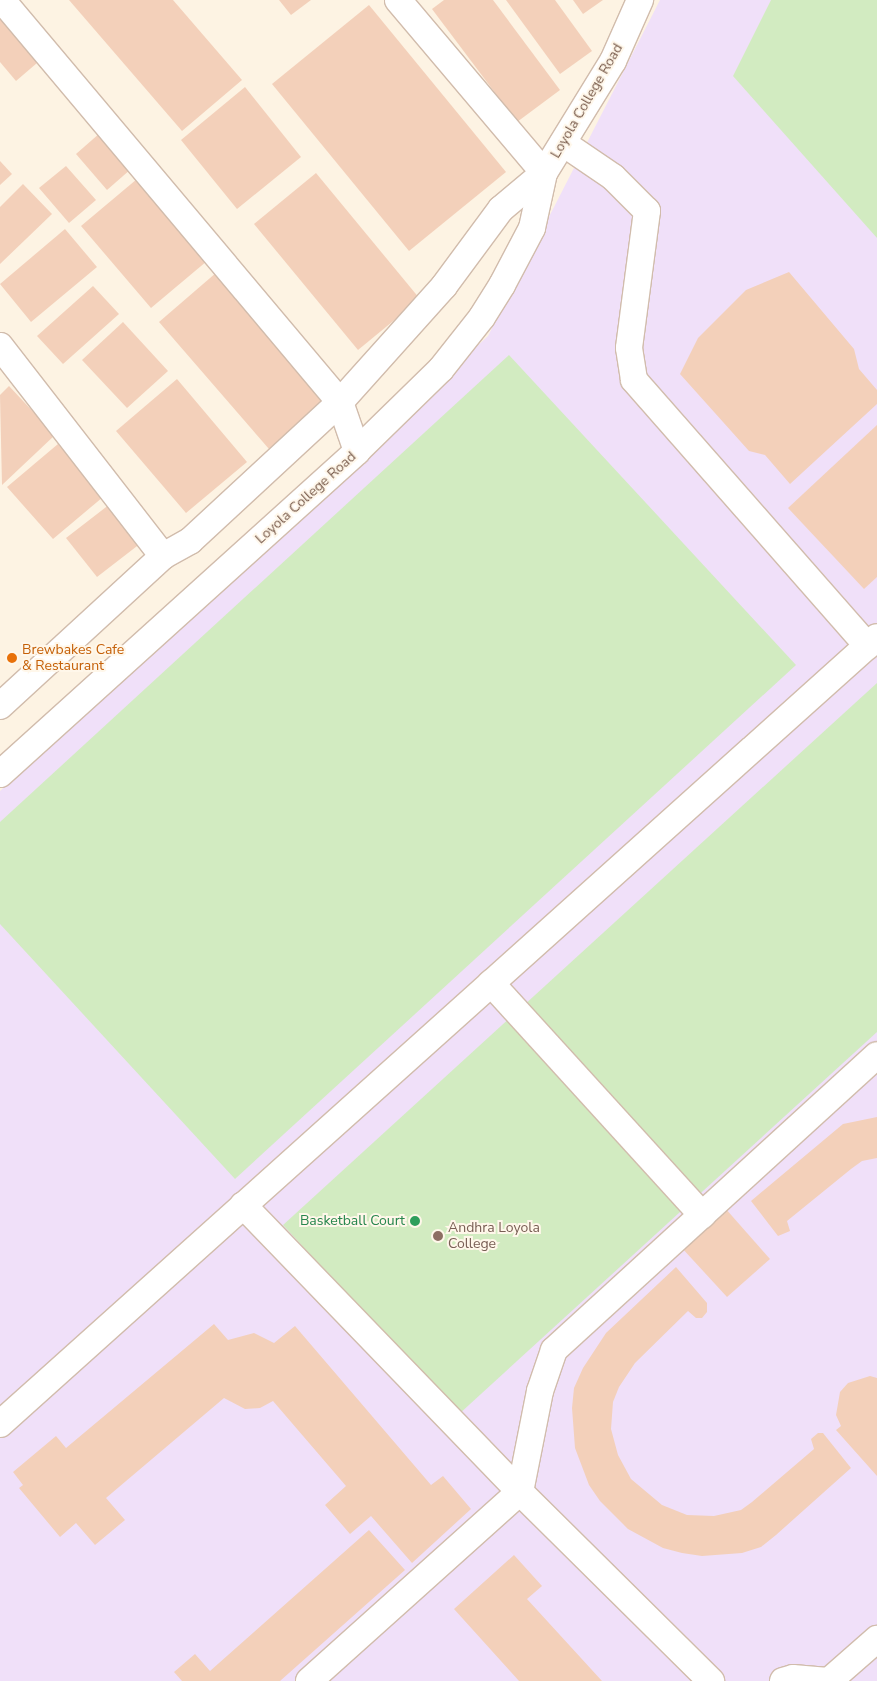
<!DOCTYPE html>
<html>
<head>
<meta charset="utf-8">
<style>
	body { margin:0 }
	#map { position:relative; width:877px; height:1681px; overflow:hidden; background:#fdf3e3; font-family:"Nunito Sans",sans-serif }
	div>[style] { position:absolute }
	.education>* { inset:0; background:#f0e0f9 }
	.green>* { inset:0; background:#d2ebc1 }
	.building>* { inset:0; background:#f3d0ba }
	.roads { filter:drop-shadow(1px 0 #d1bcac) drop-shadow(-1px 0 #d1bcac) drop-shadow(0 1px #d1bcac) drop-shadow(0 -1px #d1bcac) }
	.minor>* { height:26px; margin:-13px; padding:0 13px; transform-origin:13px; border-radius:13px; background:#fff }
	.dots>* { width:14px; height:14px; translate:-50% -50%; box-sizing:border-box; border:2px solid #fff7ea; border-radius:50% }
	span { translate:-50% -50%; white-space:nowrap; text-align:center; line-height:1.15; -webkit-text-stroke:4px #fff7ea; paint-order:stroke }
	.street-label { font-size:14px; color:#765848 }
	.food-label { font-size:14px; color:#c56008 }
	.left { translate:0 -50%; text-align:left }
	.leisure-label { font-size:14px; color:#27864d }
	.right { translate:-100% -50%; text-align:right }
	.education-label { font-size:14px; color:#785e54 }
</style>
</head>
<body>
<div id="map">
	<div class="education">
		<div style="clip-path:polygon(660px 0,877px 0,877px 1681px,0 1681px,0 791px,488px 336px)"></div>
	</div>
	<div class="green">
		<div style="clip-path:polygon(771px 0,877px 0,877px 238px,733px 76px)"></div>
		<div style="clip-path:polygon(509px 355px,796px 665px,235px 1179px,0 924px,0 822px)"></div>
		<div style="clip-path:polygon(877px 683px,877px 1032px,458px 1415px,283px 1225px)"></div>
	</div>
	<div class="building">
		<div style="clip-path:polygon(69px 0,173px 0,242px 80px,182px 131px)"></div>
		<div style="clip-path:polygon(279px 0,311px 0,291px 15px)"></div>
		<div style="clip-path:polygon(444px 0,493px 0,560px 90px,517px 122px,432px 9px)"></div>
		<div style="clip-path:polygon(506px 0,555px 0,592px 51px,560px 74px)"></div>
		<div style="clip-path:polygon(573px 0,603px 0,583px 14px)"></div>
		<div style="clip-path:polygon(0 4px,44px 57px,16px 81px,0 62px)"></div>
		<div style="clip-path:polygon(369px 5px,506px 172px,409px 251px,272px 84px)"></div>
		<div style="clip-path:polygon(245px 87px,301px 157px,237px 209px,181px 140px)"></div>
		<div style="clip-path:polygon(100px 133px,131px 169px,107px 190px,76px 154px)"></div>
		<div style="clip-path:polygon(0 161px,12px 174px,0 185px)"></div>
		<div style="clip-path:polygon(66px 166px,96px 200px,69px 223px,39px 188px)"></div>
		<div style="clip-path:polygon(316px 173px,420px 299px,358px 350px,254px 224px)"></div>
		<div style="clip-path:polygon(137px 179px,207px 261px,151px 308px,81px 226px)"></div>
		<div style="clip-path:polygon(23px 184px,52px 214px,0 264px,0 207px)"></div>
		<div style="clip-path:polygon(65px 229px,97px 267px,31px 322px,0 284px)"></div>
		<div style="clip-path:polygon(217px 272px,327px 399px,269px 449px,159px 322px)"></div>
		<div style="clip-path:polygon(789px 272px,854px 349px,859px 369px,877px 390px,877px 404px,790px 484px,765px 455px,749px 451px,680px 374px,698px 338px,746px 290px)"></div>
		<div style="clip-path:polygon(93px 286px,119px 314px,63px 364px,37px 336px)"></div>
		<div style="clip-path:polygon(123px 322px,168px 371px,127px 408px,82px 360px)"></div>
		<div style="clip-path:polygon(177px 379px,247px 462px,186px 513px,116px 431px)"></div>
		<div style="clip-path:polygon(9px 386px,55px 435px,2px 485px,0 395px)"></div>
		<div style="clip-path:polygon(877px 425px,877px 577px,864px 589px,788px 508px)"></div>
		<div style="clip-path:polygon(58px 444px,103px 497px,53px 539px,7px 487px)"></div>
		<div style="clip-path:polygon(110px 504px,141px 543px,97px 577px,66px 538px)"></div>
		<div style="clip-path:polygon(877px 1117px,877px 1158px,862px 1161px,851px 1169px,787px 1221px,790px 1231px,778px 1236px,751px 1201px,843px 1124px)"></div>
		<div style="clip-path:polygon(725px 1208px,770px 1259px,727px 1297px,681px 1247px)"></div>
		<div style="clip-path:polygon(676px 1267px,707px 1303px,707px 1312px,702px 1318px,696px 1318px,688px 1311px,635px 1363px,619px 1387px,613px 1402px,611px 1429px,618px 1455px,631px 1479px,662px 1505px,687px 1515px,714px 1516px,741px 1510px,752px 1502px,814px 1449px,811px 1439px,818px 1433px,823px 1433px,851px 1468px,776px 1535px,761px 1547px,742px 1553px,702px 1556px,682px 1553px,663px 1548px,628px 1529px,600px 1501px,589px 1485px,575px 1448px,572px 1408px,574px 1388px,583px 1368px,606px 1333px)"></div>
		<div style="clip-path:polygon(214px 1324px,228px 1340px,254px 1333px,274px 1343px,295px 1326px,431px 1485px,443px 1476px,471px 1509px,412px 1563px,371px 1516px,350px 1534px,325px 1505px,346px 1486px,273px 1401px,260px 1408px,245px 1409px,224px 1398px,106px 1498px,125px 1520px,95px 1545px,76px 1523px,60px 1537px,19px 1488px,23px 1485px,13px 1472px,56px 1436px,66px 1448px)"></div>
		<div style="clip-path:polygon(870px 1376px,877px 1378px,877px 1476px,836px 1430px,841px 1426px,836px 1415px,840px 1392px,848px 1383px)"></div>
		<div style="clip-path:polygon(369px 1530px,405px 1570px,280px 1681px,182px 1681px,174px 1672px,195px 1654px,210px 1671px)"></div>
		<div style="clip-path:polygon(514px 1555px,542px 1586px,527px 1599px,602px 1681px,519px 1681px,454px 1609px)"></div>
	</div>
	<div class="roads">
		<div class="minor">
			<div style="left:2px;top:0;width:525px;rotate:49.94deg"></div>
			<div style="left:340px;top:402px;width:52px;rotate:70.9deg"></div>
			<div style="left:398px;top:0;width:226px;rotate:49.8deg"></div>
			<div style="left:563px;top:143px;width:60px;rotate:34.2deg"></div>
			<div style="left:613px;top:177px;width:48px;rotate:45deg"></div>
			<div style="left:647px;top:211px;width:138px;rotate:97.5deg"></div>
			<div style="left:629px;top:348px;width:32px;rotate:81deg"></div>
			<div style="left:634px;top:380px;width:354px;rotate:48.7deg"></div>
			<div style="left:0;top:346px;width:266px;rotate:52.2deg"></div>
			<div style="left:0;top:706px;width:222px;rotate:-42.6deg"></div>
			<div style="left:163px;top:556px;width:31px;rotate:-29deg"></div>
			<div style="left:190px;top:541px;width:205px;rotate:-42.8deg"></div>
			<div style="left:340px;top:402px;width:156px;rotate:-48.1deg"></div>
			<div style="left:444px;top:286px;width:96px;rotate:-53.5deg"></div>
			<div style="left:501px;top:209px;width:56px;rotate:-39.9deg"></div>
			<div style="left:544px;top:173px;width:132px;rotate:-58.4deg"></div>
			<div style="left:613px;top:61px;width:67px;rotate:-66.1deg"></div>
			<div style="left:0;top:774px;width:481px;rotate:-42.1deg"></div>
			<div style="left:357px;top:451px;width:117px;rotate:-44.3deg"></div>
			<div style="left:441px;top:369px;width:66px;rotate:-51.7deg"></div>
			<div style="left:482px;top:317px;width:38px;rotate:-58deg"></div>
			<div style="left:502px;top:285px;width:64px;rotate:-62.2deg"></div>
			<div style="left:532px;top:228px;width:56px;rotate:-77.7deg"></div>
			<div style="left:491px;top:983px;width:314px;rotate:47.7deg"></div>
			<div style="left:243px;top:1205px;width:399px;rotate:46deg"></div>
			<div style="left:520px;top:1492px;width:269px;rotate:44.7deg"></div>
			<div style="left:0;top:1424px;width:1178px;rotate:-41.9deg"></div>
			<div style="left:309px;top:1681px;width:283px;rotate:-41.9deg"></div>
			<div style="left:520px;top:1492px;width:103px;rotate:-78.8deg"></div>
			<div style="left:540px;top:1391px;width:43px;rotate:-71.1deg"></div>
			<div style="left:554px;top:1350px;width:437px;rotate:-42.4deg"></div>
			<div style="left:783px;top:1681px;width:10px;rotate:-17deg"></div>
			<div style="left:793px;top:1678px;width:35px;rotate:5deg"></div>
			<div style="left:829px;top:1681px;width:64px;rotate:-41.2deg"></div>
		</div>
	</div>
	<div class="dots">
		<div style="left:12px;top:658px;background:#e8710a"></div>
		<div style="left:415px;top:1221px;background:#2e9e5b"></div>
		<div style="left:438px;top:1236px;background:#8d6e63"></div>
	</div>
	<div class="street-label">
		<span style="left:587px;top:101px;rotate:-60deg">Loyola College Road</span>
		<span style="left:306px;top:498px;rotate:-42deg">Loyola College Road</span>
	</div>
	<div class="food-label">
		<span class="left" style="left:22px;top:658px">Brewbakes Cafe<br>&amp; Restaurant</span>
	</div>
	<div class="leisure-label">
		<span class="right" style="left:405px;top:1221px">Basketball Court</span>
	</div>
	<div class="education-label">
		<span class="left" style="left:448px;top:1236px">Andhra Loyola<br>College</span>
	</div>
</div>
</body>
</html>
